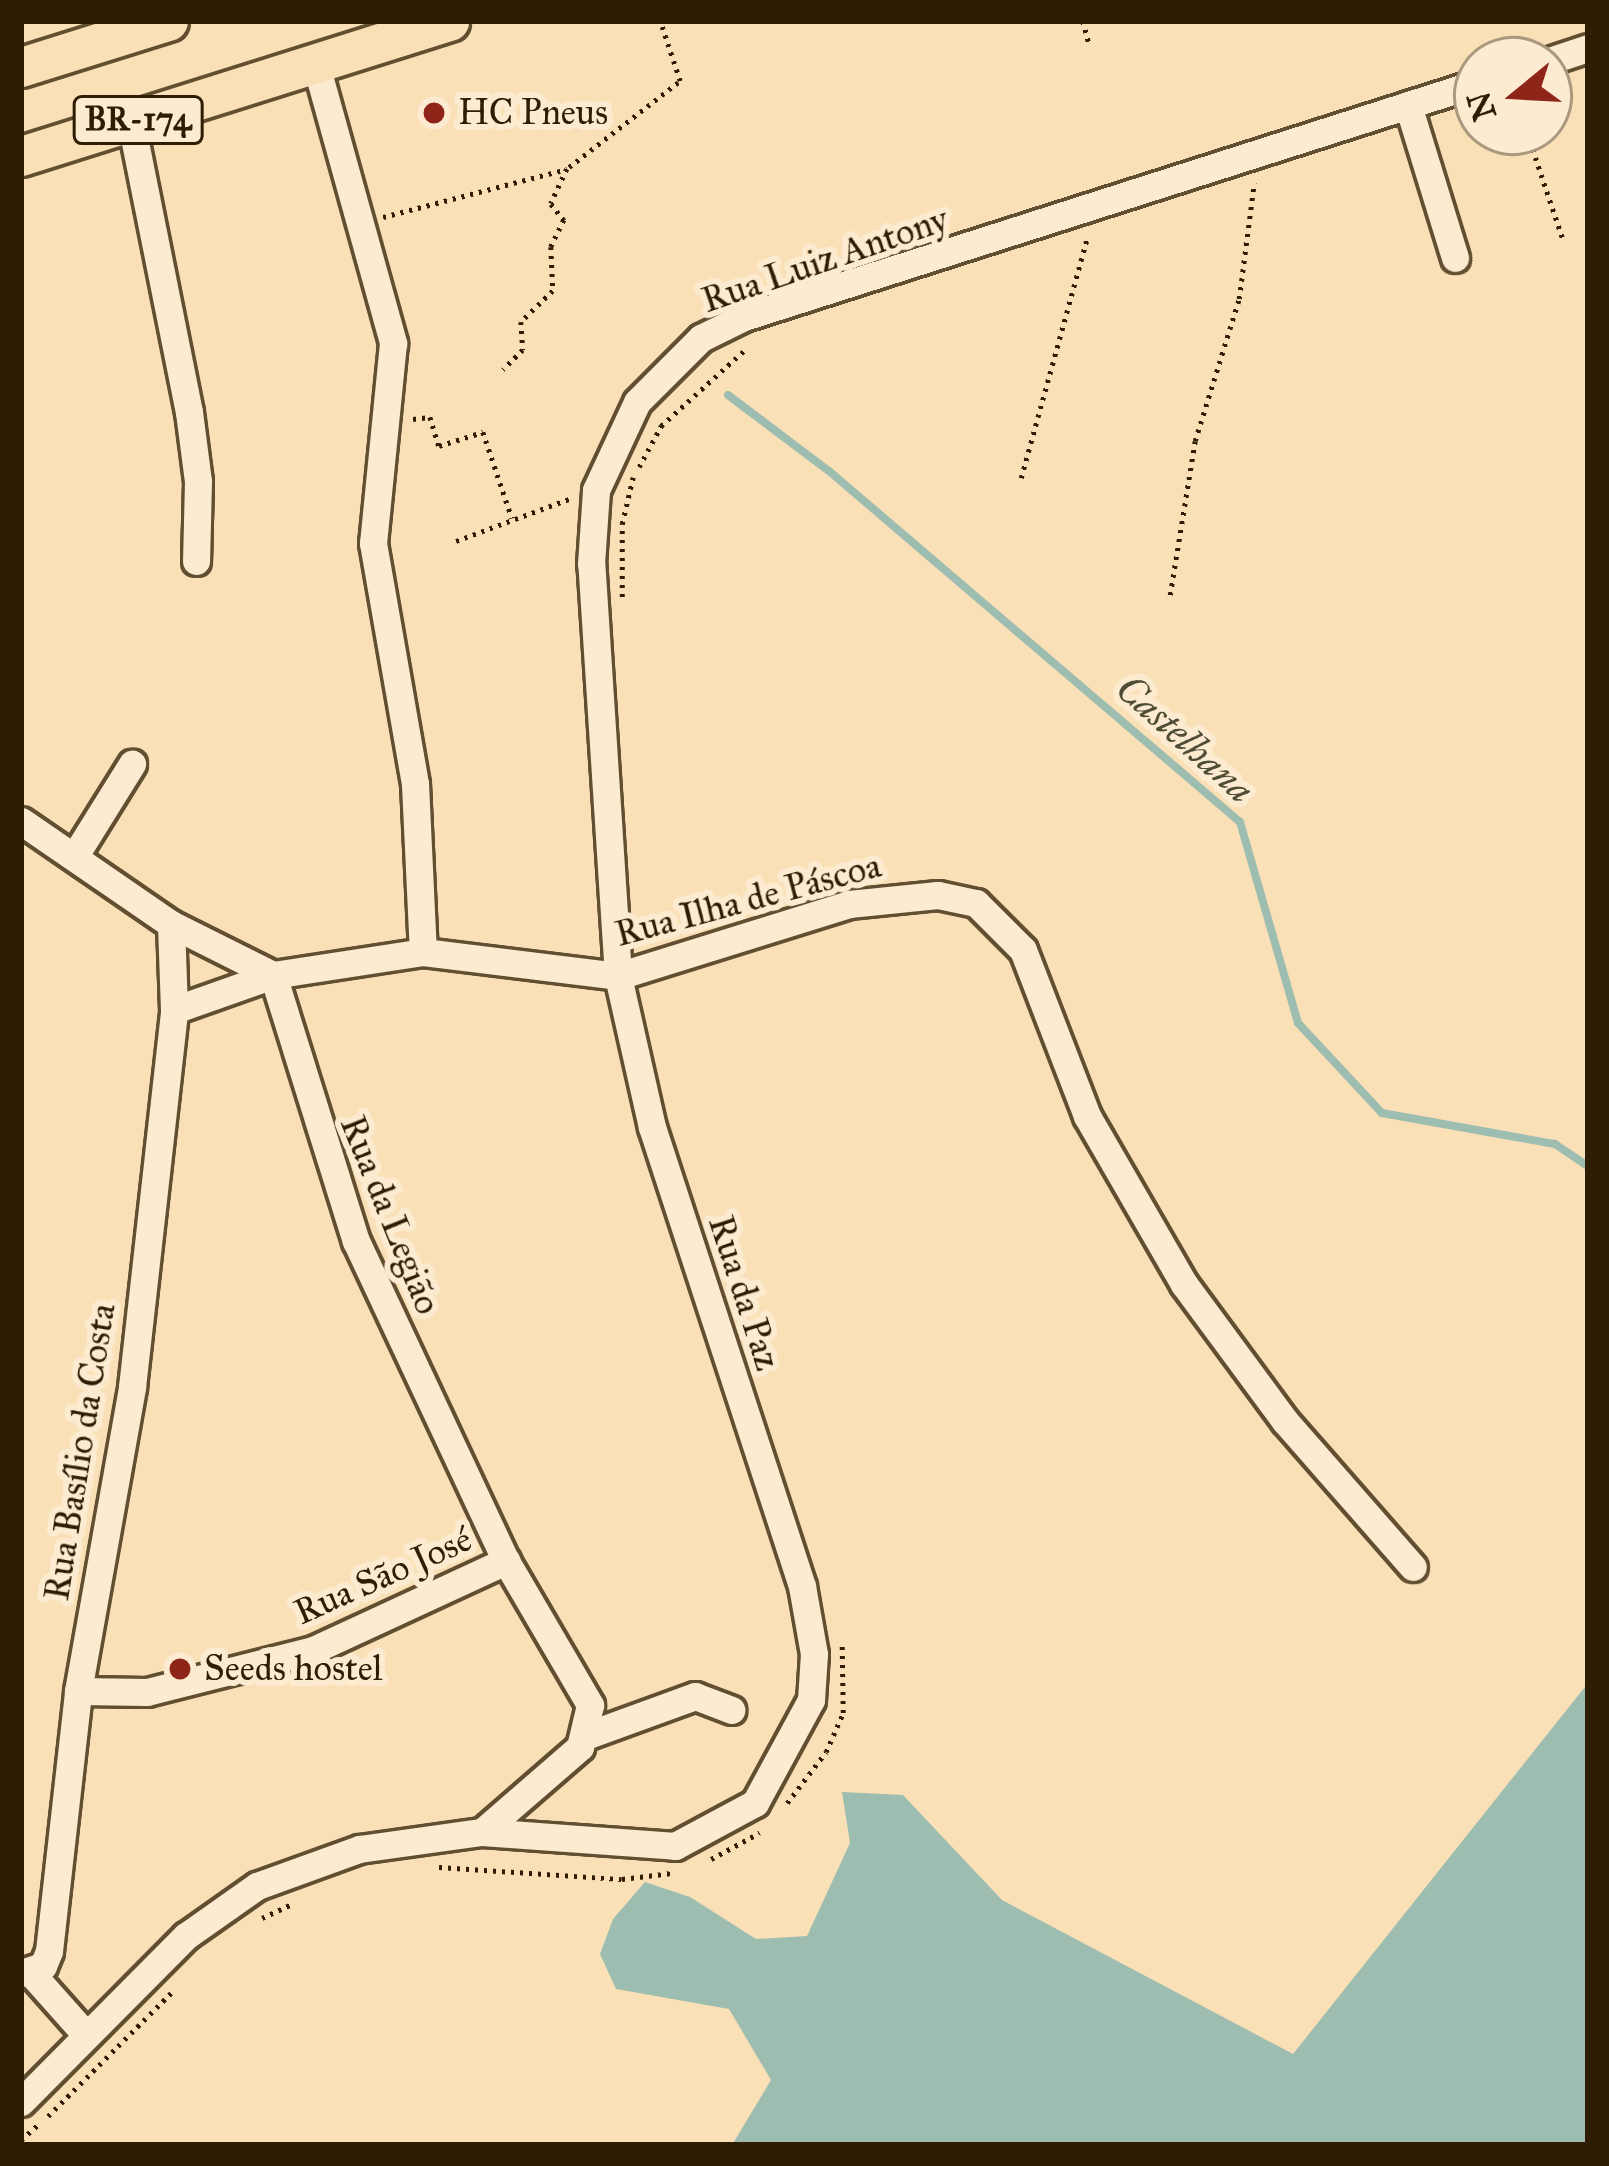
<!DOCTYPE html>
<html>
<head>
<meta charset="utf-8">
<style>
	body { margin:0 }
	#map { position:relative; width:1609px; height:2166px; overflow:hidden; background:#fae0b6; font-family:"IM FELL Great Primer",serif }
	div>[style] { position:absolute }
	.water>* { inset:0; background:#9ebdb1 }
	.stream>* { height:8px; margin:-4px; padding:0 4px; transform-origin:4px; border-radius:4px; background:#9ebdb1 }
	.path>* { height:4.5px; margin-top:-2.25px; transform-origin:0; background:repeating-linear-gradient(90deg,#2f1d03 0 3px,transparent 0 9px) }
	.roads { filter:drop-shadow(3px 0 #624e30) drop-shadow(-3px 0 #624e30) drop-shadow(0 3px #624e30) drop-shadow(0 -3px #624e30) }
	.minor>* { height:27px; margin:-13.5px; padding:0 13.5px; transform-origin:13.5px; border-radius:13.5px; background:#fcebd0 }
	.highway>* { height:39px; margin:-19.5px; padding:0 19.5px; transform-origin:19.5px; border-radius:19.5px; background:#fae0b6 }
	.dots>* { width:33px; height:33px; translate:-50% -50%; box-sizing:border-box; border:6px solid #fcebd0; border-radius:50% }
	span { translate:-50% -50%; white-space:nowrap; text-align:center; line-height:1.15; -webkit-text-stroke:12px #fcebd0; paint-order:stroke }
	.shield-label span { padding:3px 9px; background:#fcebd0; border:3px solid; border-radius:9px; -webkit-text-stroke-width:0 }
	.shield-label { font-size:33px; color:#2f1d03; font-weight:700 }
	.poi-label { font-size:36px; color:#2f1d03 }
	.left { translate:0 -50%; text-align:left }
	.street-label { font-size:36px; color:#2f1d03 }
	.water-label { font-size:39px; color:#504d37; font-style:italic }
	.frame { position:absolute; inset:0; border:24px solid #2f1d03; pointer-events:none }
	.north { position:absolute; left:1453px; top:36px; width:120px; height:120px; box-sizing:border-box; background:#fcebd0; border:3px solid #aa997e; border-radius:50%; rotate:252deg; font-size:33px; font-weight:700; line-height:48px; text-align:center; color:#2f1d03 }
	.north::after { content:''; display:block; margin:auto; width:42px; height:54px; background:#8f2418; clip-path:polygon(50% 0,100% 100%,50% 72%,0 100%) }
</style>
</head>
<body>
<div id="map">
	<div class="water">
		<div style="clip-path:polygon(1588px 1683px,1588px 2145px,732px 2145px,771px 2080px,729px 2009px,616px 1989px,600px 1954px,613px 1919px,645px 1882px,690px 1897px,756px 1939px,807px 1936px,850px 1843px,842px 1792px,903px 1795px,1002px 1900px,1293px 2054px)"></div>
	</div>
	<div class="stream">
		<div style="left:728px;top:395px;width:126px;rotate:37deg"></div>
		<div style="left:829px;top:471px;width:540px;rotate:40.5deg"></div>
		<div style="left:1240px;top:822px;width:209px;rotate:73.9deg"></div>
		<div style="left:1298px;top:1023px;width:123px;rotate:47deg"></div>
		<div style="left:1382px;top:1113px;width:176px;rotate:10.2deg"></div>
		<div style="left:1555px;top:1144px;width:40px;rotate:34deg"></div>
	</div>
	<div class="path">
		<div style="left:1083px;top:21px;width:24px;rotate:75deg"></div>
		<div style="left:1527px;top:132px;width:113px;rotate:71.4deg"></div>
		<div style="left:569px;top:167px;width:140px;rotate:-37.8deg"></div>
		<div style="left:680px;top:81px;width:63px;rotate:-108.4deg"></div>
		<div style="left:383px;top:217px;width:190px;rotate:-14.6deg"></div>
		<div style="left:567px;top:169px;width:38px;rotate:115deg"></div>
		<div style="left:551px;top:204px;width:21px;rotate:51deg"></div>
		<div style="left:564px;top:220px;width:30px;rotate:116deg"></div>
		<div style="left:551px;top:247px;width:44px;rotate:87.4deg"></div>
		<div style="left:553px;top:291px;width:45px;rotate:135.9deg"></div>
		<div style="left:521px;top:322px;width:28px;rotate:86deg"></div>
		<div style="left:523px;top:350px;width:28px;rotate:135deg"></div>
		<div style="left:413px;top:419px;width:17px;rotate:-7deg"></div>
		<div style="left:430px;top:417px;width:30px;rotate:73deg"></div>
		<div style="left:439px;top:446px;width:46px;rotate:-17.7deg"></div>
		<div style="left:483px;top:432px;width:91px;rotate:71.4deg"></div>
		<div style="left:639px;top:467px;width:47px;rotate:-61.8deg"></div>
		<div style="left:661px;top:426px;width:116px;rotate:-42.2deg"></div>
		<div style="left:1021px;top:478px;width:249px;rotate:-74.6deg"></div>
		<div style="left:456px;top:541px;width:121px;rotate:-20.4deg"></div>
		<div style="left:1170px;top:595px;width:156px;rotate:-80.8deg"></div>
		<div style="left:1195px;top:441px;width:149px;rotate:-72.8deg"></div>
		<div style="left:1239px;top:299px;width:117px;rotate:-82.6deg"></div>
		<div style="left:622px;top:597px;width:73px;rotate:-90deg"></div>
		<div style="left:622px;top:524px;width:48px;rotate:-76.8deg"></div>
		<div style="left:787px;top:1803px;width:64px;rotate:-52.6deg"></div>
		<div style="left:826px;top:1752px;width:43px;rotate:-66.4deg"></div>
		<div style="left:843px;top:1713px;width:67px;rotate:-90.9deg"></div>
		<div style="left:711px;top:1859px;width:55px;rotate:-28.4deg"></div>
		<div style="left:439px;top:1867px;width:183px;rotate:3.8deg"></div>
		<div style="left:622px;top:1879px;width:50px;rotate:-6.8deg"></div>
		<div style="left:262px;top:1918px;width:31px;rotate:-25deg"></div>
		<div style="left:48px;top:2116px;width:174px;rotate:-45deg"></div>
		<div style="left:21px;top:2140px;width:24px;rotate:-42deg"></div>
	</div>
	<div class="roads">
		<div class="minor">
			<div style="left:315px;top:61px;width:293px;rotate:74.5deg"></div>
			<div style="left:393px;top:343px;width:201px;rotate:95.7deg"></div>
			<div style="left:373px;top:543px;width:245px;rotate:80.1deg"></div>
			<div style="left:415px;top:784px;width:168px;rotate:87.3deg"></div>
			<div style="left:1549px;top:61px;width:41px;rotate:-18.4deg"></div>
			<div style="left:1408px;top:105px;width:160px;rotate:72.9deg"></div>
			<div style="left:131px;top:122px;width:296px;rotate:78.7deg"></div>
			<div style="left:189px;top:412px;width:70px;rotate:82.6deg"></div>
			<div style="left:198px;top:481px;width:80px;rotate:91.4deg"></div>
			<div style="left:21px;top:821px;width:182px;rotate:34.5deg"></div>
			<div style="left:171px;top:924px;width:114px;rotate:26.6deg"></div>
			<div style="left:273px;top:975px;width:279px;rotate:72.7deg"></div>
			<div style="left:356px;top:1241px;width:353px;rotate:64.9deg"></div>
			<div style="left:506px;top:1561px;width:167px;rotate:59.7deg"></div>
			<div style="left:590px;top:1705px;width:43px;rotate:103.4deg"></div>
			<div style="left:580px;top:1747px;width:130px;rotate:139.1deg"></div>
			<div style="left:74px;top:857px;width:110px;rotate:-58.1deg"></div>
			<div style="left:174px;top:1010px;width:105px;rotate:-19.5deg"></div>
			<div style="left:273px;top:975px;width:152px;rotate:-8.7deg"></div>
			<div style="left:423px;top:952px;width:196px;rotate:7deg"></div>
			<div style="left:618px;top:976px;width:242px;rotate:-17.3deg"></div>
			<div style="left:849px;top:904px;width:89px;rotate:-5.8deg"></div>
			<div style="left:938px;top:895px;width:39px;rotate:12deg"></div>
			<div style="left:976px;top:903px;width:66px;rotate:45deg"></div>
			<div style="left:1023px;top:950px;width:178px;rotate:68.9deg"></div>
			<div style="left:1087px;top:1116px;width:194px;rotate:60deg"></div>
			<div style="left:1184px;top:1284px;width:170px;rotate:53.6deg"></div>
			<div style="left:1285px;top:1421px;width:194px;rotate:48.8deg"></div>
			<div style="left:78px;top:1691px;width:69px;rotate:0.8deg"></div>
			<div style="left:147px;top:1692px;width:171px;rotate:-14.2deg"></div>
			<div style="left:313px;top:1650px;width:213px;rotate:-24.8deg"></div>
			<div style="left:588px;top:1735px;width:114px;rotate:-20deg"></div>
			<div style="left:695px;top:1696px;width:39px;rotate:21deg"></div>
			<div style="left:21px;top:1973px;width:23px;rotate:-18deg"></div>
			<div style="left:43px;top:1966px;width:16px;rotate:-68deg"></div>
			<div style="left:49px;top:1951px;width:262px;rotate:-83.6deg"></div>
			<div style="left:78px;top:1691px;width:309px;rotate:-79.9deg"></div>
			<div style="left:132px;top:1387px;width:379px;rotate:-83.6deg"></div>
			<div style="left:174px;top:1010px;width:86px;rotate:-92deg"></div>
			<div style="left:31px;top:1973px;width:83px;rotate:48.4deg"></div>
			<div style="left:21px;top:2102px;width:234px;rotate:-45.2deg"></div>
			<div style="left:186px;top:1936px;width:87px;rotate:-35.2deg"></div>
			<div style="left:257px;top:1886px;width:109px;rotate:-19.9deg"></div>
			<div style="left:359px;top:1849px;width:124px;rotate:-7.9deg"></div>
			<div style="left:482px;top:1832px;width:194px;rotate:4.1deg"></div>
			<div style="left:675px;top:1846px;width:91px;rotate:-28.3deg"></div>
			<div style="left:755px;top:1803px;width:117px;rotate:-61.5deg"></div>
			<div style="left:811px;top:1700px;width:46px;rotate:-86.3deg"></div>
			<div style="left:814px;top:1654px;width:69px;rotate:-100deg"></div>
			<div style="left:802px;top:1586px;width:483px;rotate:-108.1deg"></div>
			<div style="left:652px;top:1127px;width:155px;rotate:-102.7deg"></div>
			<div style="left:618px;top:976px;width:413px;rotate:-93.7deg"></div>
			<div style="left:591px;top:564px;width:74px;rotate:-86.1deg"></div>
			<div style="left:596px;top:490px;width:97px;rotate:-65deg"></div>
			<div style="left:637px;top:402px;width:91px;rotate:-45deg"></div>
			<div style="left:701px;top:338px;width:48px;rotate:-26deg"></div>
			<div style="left:744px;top:317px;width:769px;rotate:-17.7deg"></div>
		</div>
		<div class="highway">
			<div style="left:21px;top:67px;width:154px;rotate:-17.4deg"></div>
			<div style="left:21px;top:156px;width:449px;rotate:-17.5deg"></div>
		</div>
	</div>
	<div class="dots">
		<div style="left:434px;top:113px;background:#8f2418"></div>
		<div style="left:180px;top:1669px;background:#8f2418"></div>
	</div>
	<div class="shield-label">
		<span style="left:138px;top:120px">BR-174</span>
	</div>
	<div class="poi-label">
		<span class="left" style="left:458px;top:113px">HC Pneus</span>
		<span class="left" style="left:204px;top:1669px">Seeds hostel</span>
	</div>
	<div class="street-label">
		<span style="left:825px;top:260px;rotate:-19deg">Rua Luiz Antony</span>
		<span style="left:748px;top:900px;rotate:-15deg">Rua Ilha de Páscoa</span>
		<span style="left:390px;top:1215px;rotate:68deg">Rua da Legião</span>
		<span style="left:744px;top:1293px;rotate:72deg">Rua da Paz</span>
		<span style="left:80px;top:1452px;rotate:-81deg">Rua Basílio da Costa</span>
		<span style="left:383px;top:1576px;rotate:-24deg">Rua São José</span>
	</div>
	<div class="water-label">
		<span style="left:1185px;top:739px;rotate:42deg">Castelhana</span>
	</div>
	<div class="frame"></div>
	<div class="north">N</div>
</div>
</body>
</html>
